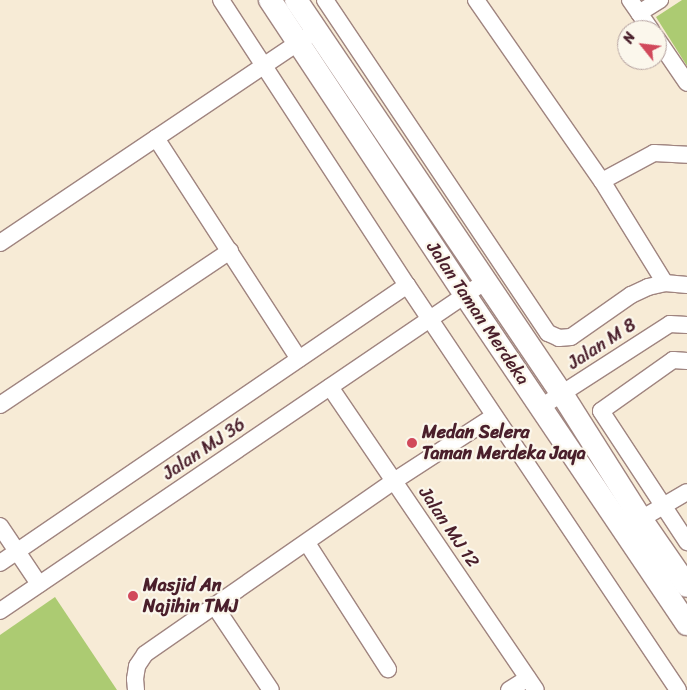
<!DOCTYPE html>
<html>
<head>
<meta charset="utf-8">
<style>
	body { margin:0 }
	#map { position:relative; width:687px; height:690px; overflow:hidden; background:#f7ebd6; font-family:Sriracha,sans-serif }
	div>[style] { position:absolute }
	.green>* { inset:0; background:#accb72 }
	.roads { filter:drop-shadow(1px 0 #a08580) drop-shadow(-1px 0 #a08580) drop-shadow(0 1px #a08580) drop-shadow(0 -1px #a08580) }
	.street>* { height:16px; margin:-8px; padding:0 8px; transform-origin:8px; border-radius:8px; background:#fff }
	.secondary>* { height:22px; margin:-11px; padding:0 11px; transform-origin:11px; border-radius:11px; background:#fff }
	.dots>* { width:14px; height:14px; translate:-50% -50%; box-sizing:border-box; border:2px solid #fbf7ec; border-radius:50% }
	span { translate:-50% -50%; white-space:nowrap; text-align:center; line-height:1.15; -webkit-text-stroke:4.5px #fbf7ec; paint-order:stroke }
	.street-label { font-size:18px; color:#4a1f2b }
	.poi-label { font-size:18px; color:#4a1f2b; font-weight:700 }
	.left { translate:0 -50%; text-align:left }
	.north { position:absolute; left:617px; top:20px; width:50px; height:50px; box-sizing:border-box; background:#fbf7ec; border:1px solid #b4a19f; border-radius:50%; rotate:299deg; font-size:14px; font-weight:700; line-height:20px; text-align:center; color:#4a1f2b }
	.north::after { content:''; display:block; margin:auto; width:18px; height:22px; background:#d1495b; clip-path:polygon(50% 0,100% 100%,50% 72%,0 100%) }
</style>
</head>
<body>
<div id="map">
	<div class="green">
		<div style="clip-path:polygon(682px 0,687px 0,687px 66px,656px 17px)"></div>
		<div style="clip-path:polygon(55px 597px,117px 690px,0 690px,0 635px)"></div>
	</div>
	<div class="roads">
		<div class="street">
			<div style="left:221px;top:0;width:340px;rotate:56.9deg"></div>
			<div style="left:407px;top:285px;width:487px;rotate:56.2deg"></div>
			<div style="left:325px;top:0;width:401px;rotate:56.2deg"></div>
			<div style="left:548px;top:333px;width:12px;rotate:24deg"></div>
			<div style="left:559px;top:338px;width:12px;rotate:-5deg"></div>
			<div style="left:571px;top:337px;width:73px;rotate:-35deg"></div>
			<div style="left:631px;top:295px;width:19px;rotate:-25deg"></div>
			<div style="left:648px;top:287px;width:17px;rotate:-13deg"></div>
			<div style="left:665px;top:283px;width:22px;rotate:5deg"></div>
			<div style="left:476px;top:0;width:221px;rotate:55.2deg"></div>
			<div style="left:602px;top:181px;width:120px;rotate:58.3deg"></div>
			<div style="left:630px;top:0;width:37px;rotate:55deg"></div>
			<div style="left:639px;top:13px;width:25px;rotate:-32deg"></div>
			<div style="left:657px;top:39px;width:53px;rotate:55.7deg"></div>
			<div style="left:156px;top:138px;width:263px;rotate:57.1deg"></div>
			<div style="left:602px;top:181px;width:59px;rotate:-28.3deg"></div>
			<div style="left:654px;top:153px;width:33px;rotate:3deg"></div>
			<div style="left:0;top:243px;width:369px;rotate:-33.9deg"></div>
			<div style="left:687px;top:361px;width:14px;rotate:-176deg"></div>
			<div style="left:673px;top:360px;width:88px;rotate:144.7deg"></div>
			<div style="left:601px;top:411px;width:157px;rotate:56.7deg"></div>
			<div style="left:330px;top:387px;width:366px;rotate:55.8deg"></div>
			<div style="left:0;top:405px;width:277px;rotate:-33.8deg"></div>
			<div style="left:541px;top:407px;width:153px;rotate:-32.8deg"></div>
			<div style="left:670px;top:324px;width:17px;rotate:3deg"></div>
			<div style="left:641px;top:519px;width:53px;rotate:-30.4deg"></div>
			<div style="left:0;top:526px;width:70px;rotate:56.1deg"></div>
			<div style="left:307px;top:543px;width:150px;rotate:57.3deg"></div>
			<div style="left:0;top:563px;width:493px;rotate:-34.3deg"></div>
			<div style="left:214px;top:605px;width:102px;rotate:56.2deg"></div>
			<div style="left:0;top:611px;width:587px;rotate:-34.18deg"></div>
			<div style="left:136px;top:690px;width:11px;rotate:-95deg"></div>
			<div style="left:135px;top:679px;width:13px;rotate:-81deg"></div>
			<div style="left:137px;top:666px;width:14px;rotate:-56deg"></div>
			<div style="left:145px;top:654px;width:303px;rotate:-34.8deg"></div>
			<div style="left:394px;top:481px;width:119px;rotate:-33deg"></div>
			<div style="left:509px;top:690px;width:22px;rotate:-32deg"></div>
		</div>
		<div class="secondary">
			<div style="left:270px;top:0;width:354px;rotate:56.5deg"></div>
			<div style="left:465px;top:295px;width:397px;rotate:56deg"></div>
			<div style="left:296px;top:0;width:475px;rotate:56deg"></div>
			<div style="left:562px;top:394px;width:148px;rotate:57.7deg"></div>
			<div style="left:641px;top:519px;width:81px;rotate:55.5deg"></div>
		</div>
	</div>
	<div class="dots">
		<div style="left:412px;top:443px;background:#d1495b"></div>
		<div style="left:133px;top:596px;background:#d1495b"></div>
	</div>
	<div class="street-label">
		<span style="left:478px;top:313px;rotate:56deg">Jalan Taman Merdeka</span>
		<span style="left:602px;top:344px;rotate:-33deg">Jalan M 8</span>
		<span style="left:204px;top:449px;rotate:-34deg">Jalan MJ 36</span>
		<span style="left:449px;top:527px;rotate:56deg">Jalan MJ 12</span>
	</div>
	<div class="poi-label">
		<span class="left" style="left:422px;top:443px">Medan Selera<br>Taman Merdeka Jaya</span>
		<span class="left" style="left:143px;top:596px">Masjid An<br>Najihin TMJ</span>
	</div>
	<div class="north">N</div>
</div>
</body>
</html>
